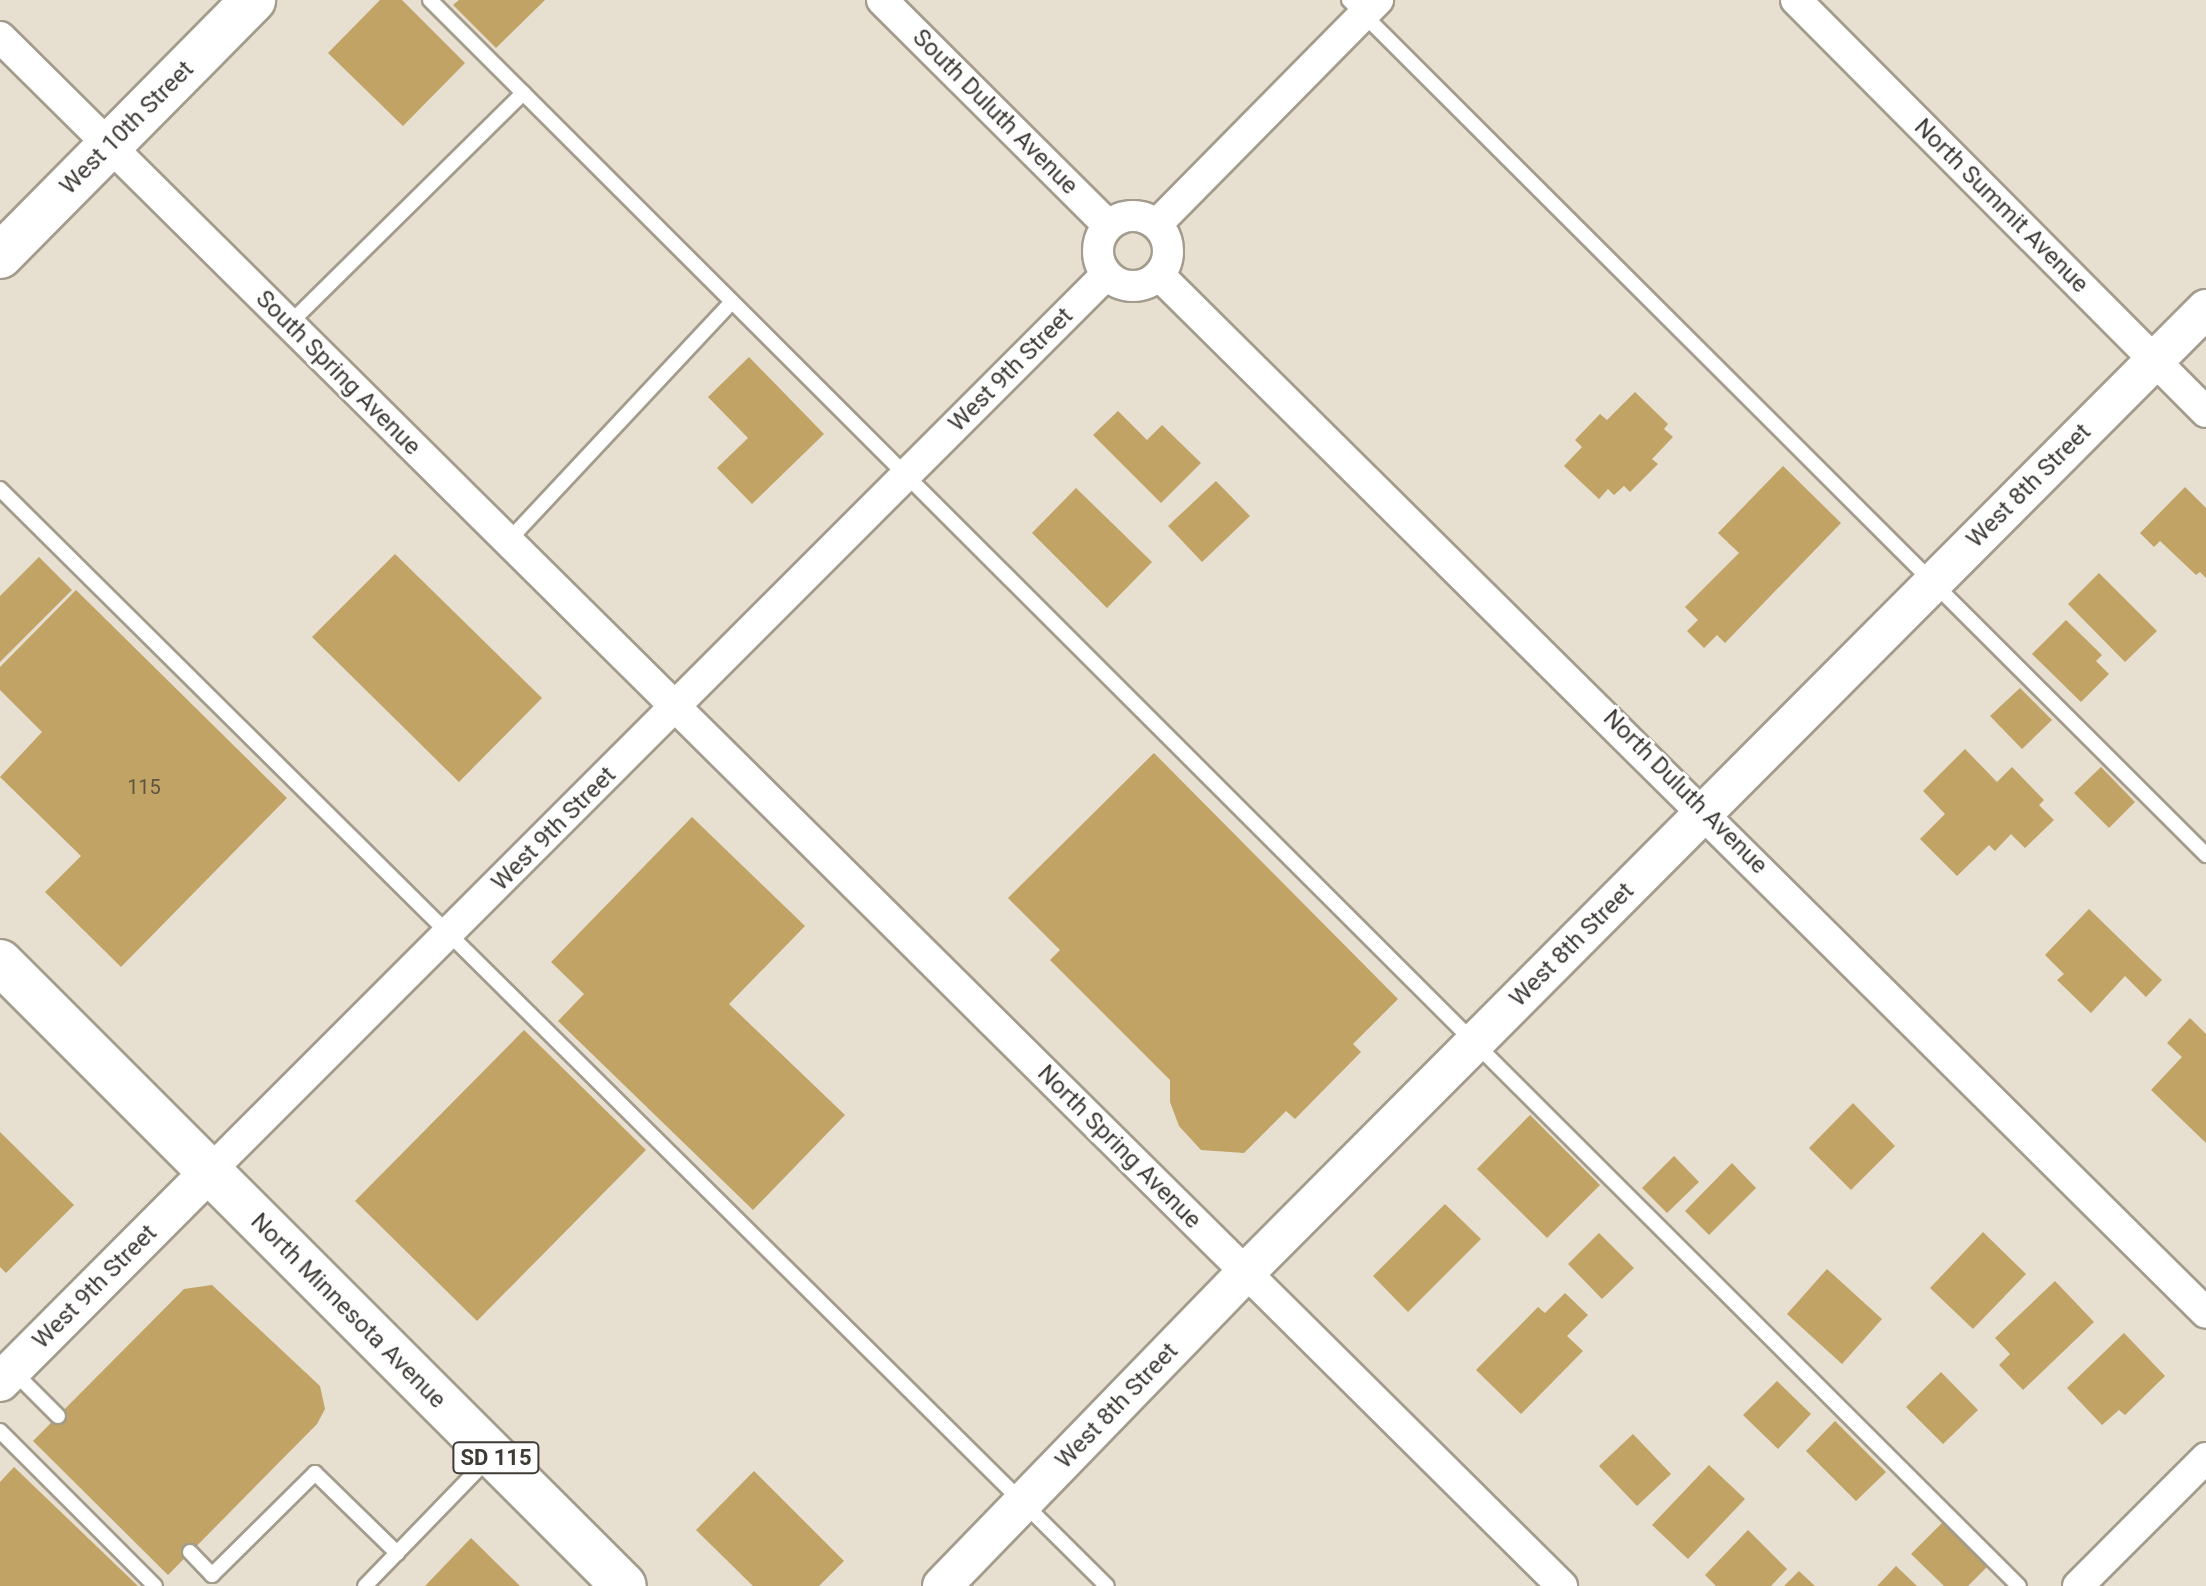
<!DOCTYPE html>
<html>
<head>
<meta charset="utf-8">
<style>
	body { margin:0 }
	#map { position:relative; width:2206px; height:1586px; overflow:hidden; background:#e7dfd0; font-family:Roboto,sans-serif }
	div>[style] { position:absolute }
	.building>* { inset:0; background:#c0a365 }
	.roads { filter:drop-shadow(2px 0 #a39c8d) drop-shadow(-2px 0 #a39c8d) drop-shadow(0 2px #a39c8d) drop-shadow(0 -2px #a39c8d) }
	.service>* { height:14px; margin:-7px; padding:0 7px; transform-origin:7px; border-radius:7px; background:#fff }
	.minor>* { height:30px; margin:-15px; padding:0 15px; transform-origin:15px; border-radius:15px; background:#fff }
	.minor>.ring { margin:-15px; padding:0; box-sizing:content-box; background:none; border:30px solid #fff; border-radius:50% }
	.tertiary>* { height:38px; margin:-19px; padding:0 19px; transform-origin:19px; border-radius:19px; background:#fff }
	.primary>* { height:44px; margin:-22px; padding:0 22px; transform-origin:22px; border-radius:22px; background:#fff }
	span { translate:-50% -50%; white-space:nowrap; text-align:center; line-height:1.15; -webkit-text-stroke:6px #fff; paint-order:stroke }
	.number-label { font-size:20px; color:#5e5541 }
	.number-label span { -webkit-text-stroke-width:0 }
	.shield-label span { padding:2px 6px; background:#fff; border:2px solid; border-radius:6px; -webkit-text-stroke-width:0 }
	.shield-label { font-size:22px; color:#3e3b35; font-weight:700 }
	.street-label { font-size:24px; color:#3e3b35 }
</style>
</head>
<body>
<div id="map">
	<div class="building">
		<div style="clip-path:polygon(380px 0,402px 0,465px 63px,403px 126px,328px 53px)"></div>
		<div style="clip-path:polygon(459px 0,545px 0,496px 48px,453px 5px)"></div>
		<div style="clip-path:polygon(749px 357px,824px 434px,752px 504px,717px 468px,748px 438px,708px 397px)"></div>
		<div style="clip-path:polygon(1635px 392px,1668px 424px,1664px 429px,1673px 437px,1652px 459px,1658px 464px,1630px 492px,1624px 486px,1614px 495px,1608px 489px,1599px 499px,1564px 466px,1582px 447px,1575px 440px,1600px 414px,1607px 420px)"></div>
		<div style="clip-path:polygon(1118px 411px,1147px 440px,1162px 425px,1201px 463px,1161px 503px,1093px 435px)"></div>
		<div style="clip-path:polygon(1783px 466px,1841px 523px,1725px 643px,1717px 635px,1704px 648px,1687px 631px,1698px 620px,1685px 607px,1739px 553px,1718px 533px)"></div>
		<div style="clip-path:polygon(1216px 481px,1250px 516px,1202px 562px,1168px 526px)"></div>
		<div style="clip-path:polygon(2185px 487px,2206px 508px,2206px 578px,2200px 572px,2196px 575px,2160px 541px,2154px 547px,2140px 533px)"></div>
		<div style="clip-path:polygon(1076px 488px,1152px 562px,1107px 608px,1032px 533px)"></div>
		<div style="clip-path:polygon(395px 554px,542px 698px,459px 782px,312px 637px)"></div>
		<div style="clip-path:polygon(39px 557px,72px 590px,0 662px,0 596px)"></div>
		<div style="clip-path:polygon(2099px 573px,2157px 631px,2125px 662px,2068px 604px)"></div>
		<div style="clip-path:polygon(76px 590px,287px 798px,121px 967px,45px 892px,81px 856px,0 777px,42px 732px,0 690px,0 667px)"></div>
		<div style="clip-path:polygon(2066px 620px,2102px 655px,2096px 661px,2109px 674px,2081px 702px,2032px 654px)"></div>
		<div style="clip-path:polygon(2020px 688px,2052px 720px,2022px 749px,1990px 716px)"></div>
		<div style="clip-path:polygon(1965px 749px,1997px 782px,2012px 767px,2044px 800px,2039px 805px,2054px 820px,2025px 848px,2011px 834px,1995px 851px,1989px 845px,1957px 876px,1920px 839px,1945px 814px,1923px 791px)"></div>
		<div style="clip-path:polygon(1154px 753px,1398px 999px,1353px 1044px,1361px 1052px,1295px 1119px,1286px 1111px,1244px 1153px,1201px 1150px,1179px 1126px,1170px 1102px,1170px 1080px,1050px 960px,1060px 950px,1008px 898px)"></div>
		<div style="clip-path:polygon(2101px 767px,2135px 802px,2109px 828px,2074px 793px)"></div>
		<div style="clip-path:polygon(692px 817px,805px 926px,729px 1004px,845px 1115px,753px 1210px,558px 1021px,584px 994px,551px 962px)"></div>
		<div style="clip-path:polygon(2089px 909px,2162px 980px,2146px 997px,2125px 976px,2091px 1013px,2057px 980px,2064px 974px,2045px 955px)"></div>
		<div style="clip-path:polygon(2190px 1018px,2206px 1034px,2206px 1143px,2151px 1090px,2182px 1057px,2167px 1043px)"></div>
		<div style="clip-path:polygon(524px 1030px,646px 1150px,477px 1321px,355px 1201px)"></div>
		<div style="clip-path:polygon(1853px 1103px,1895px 1146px,1851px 1190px,1809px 1148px)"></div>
		<div style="clip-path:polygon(1530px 1115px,1600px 1185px,1547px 1238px,1477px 1169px)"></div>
		<div style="clip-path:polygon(0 1132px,74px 1205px,6px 1273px,0 1267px)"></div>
		<div style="clip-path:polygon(1674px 1156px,1699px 1182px,1667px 1213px,1642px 1188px)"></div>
		<div style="clip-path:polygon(1732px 1163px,1756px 1188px,1709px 1235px,1685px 1211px)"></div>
		<div style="clip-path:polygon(1445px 1204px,1481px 1239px,1408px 1312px,1373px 1276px)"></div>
		<div style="clip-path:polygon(1983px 1232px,2026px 1274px,1973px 1329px,1930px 1288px)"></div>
		<div style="clip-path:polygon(1599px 1233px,1634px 1268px,1602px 1299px,1568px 1264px)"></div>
		<div style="clip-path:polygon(1827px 1269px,1882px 1319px,1842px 1364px,1787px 1314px)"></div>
		<div style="clip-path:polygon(2055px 1281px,2094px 1322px,2023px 1390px,1999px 1365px,2010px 1354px,1995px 1338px)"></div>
		<div style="clip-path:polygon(212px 1285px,320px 1386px,325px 1409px,317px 1424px,168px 1575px,33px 1441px,184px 1289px)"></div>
		<div style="clip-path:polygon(1565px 1293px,1588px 1315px,1567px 1336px,1583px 1351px,1521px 1414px,1476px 1370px,1538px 1307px,1545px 1313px)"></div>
		<div style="clip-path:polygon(2124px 1333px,2165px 1376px,2125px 1415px,2119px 1410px,2102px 1425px,2067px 1388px)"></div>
		<div style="clip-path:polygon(1941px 1372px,1978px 1410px,1943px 1444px,1906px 1407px)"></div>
		<div style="clip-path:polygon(1777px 1381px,1811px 1414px,1778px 1449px,1743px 1415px)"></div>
		<div style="clip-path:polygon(1835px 1421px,1886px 1472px,1856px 1501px,1806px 1451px)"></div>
		<div style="clip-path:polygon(1633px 1434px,1671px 1474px,1637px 1506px,1599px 1466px)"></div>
		<div style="clip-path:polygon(1709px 1465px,1745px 1499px,1688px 1559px,1652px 1525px)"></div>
		<div style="clip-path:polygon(14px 1467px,138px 1586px,0 1586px,0 1482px)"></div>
		<div style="clip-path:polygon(754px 1471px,844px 1561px,819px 1586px,753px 1586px,696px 1530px)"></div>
		<div style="clip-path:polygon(1943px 1522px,1988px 1566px,1968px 1586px,1944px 1586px,1911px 1554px)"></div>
		<div style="clip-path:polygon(1748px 1530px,1787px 1569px,1771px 1586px,1716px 1586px,1705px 1575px)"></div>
		<div style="clip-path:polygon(471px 1538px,520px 1586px,425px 1586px)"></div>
		<div style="clip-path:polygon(1896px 1566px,1917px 1586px,1877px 1586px)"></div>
		<div style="clip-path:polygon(1799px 1571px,1815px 1586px,1784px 1586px)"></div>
	</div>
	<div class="roads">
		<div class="service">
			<div style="left:430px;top:0;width:2245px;rotate:44.95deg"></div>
			<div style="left:1349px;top:0;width:1211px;rotate:44.93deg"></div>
			<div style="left:289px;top:324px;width:329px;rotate:-44.6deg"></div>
			<div style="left:0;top:489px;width:1558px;rotate:44.74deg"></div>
			<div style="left:509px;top:540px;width:326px;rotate:-46.9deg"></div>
			<div style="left:12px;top:1370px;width:65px;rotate:45deg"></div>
			<div style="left:0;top:1431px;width:219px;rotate:45deg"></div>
			<div style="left:190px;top:1552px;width:32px;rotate:46deg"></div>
			<div style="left:212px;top:1575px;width:145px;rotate:-44.7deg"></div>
			<div style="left:315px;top:1473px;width:115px;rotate:44.3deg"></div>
			<div style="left:365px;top:1586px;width:178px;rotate:-45.9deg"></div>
		</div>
		<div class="minor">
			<div style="left:882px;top:0;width:319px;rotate:44.9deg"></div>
			<div style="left:1796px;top:0;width:581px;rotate:45.14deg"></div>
			<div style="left:0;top:37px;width:2200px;rotate:44.76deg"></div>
			<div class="ring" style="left:1098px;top:216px;width:40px;height:40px"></div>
			<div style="left:1157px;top:224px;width:315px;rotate:-45.4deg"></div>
			<div style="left:1159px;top:275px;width:1474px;rotate:44.75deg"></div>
			<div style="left:209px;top:1172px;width:1269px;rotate:-45deg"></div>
			<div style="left:2078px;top:1586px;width:181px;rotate:-45deg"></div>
		</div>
		<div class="tertiary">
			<div style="left:0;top:1382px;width:296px;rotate:-45.1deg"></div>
			<div style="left:942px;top:1586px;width:436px;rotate:-45.9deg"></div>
			<div style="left:1245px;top:1273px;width:1361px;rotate:-45.09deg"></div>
		</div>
		<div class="primary">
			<div style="left:0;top:256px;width:360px;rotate:-45.3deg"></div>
			<div style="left:0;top:962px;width:882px;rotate:45deg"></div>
		</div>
	</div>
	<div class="number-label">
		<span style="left:144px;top:787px">115</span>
	</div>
	<div class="shield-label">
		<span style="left:496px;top:1458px">SD 115</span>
	</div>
	<div class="street-label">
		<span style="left:995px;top:112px;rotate:45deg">South Duluth Avenue</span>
		<span style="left:127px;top:128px;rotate:-45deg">West 10th Street</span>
		<span style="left:2001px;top:206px;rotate:45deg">North Summit Avenue</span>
		<span style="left:1011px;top:370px;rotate:-45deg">West 9th Street</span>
		<span style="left:338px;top:373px;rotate:45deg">South Spring Avenue</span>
		<span style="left:2029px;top:486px;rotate:-45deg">West 8th Street</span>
		<span style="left:1685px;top:792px;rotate:45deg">North Duluth Avenue</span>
		<span style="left:554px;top:829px;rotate:-45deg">West 9th Street</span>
		<span style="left:1572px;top:945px;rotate:-45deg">West 8th Street</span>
		<span style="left:1119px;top:1147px;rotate:45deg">North Spring Avenue</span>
		<span style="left:95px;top:1287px;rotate:-45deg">West 9th Street</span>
		<span style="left:348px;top:1311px;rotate:45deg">North Minnesota Avenue</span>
		<span style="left:1117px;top:1406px;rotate:-46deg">West 8th Street</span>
	</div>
</div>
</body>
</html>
